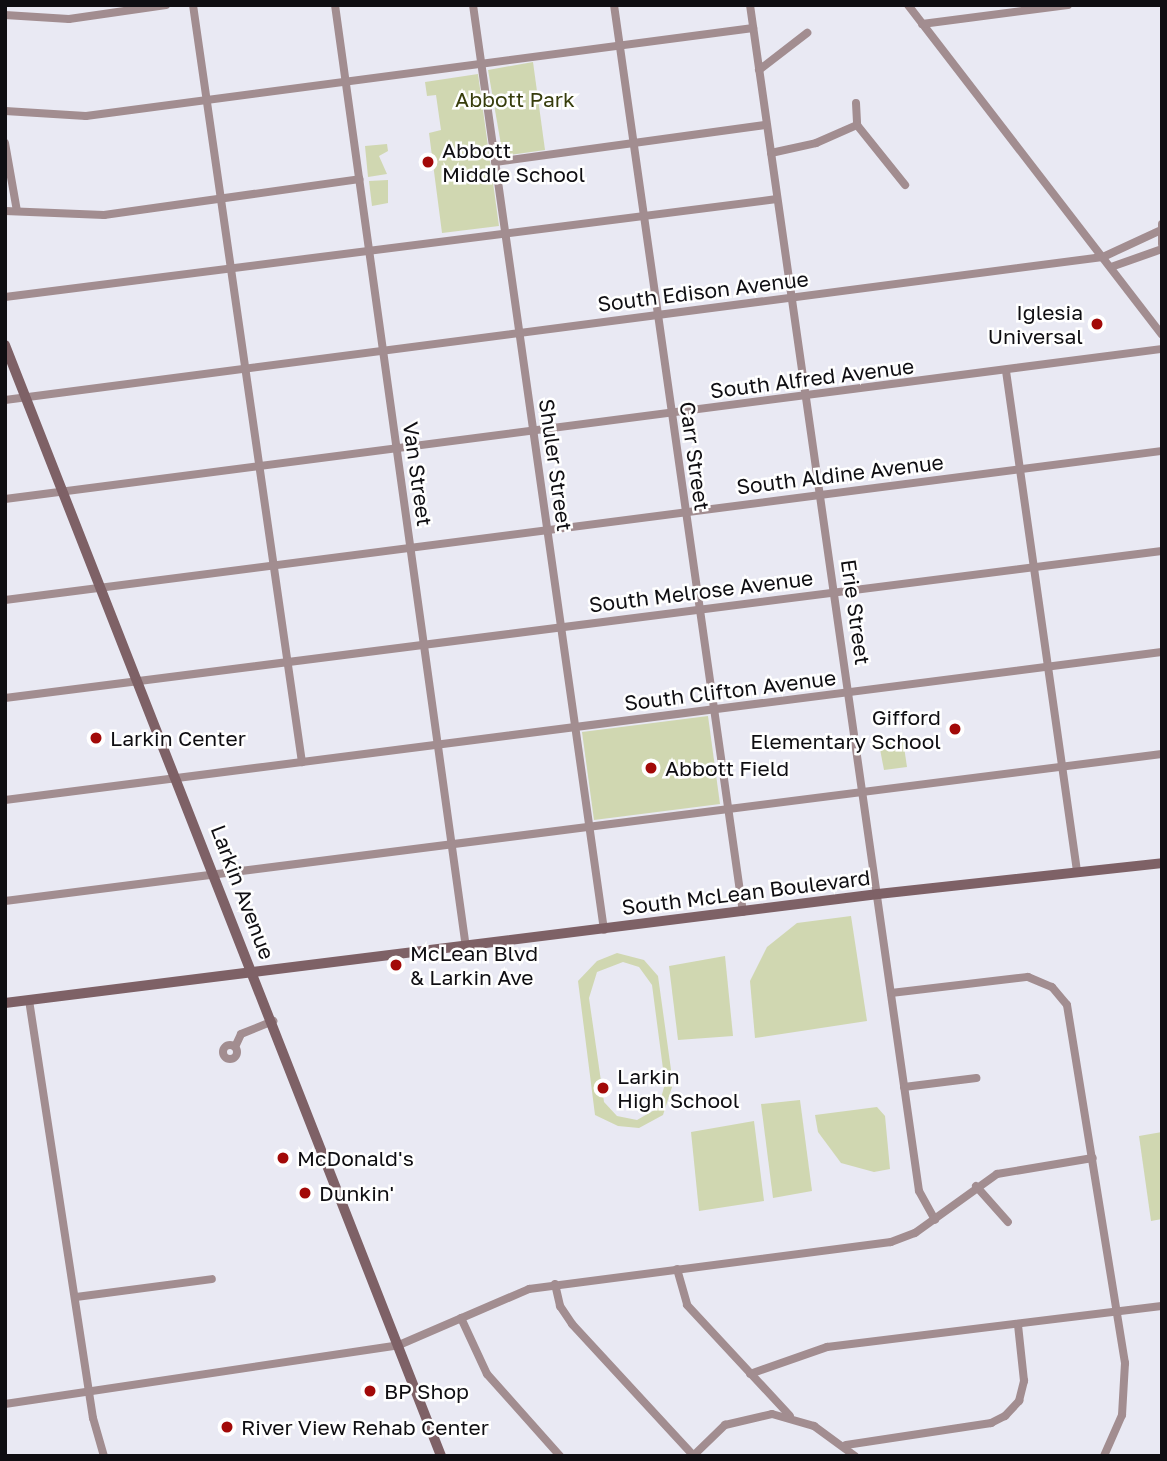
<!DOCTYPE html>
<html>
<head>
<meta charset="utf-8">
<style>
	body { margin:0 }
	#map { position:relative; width:1167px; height:1461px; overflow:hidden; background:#e9e9f3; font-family:"Golos Text",sans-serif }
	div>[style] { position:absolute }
	.green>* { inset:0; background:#d0d7b1 }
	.street>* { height:8px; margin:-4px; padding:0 4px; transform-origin:4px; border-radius:4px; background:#a28d90 }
	.street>.ring { margin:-4px; padding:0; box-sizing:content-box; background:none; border:8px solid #a28d90; border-radius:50% }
	.secondary>* { height:10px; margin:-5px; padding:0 5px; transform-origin:5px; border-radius:5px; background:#7e6166 }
	.dots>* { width:19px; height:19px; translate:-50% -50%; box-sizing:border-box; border:4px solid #fff; border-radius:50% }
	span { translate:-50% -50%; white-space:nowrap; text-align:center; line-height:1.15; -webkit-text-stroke:5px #fff; paint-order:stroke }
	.park-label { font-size:21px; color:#373d0c }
	.poi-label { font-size:21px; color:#0f0e12 }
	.left { translate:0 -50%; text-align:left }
	.right { translate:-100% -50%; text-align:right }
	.street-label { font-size:21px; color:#0f0e12 }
	.frame { position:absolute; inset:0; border:7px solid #0f0e12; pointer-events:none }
</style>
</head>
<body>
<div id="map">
	<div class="green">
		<div style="clip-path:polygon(533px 62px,545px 150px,503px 156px,488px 70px)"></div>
		<div style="clip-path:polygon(478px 74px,499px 226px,442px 233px,429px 133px,441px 130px,436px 95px,427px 96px,425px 82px)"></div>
		<div style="clip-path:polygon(387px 144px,388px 151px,379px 156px,387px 174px,368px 177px,365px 146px)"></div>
		<div style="clip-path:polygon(388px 180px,388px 203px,372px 206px,369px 181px)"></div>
		<div style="clip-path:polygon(708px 716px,720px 804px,594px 820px,582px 732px)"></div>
		<div style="clip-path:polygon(903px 740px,907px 767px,884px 770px,879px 744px)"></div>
		<div style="clip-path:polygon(851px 916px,867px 1021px,755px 1038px,750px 981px,767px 947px,797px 923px)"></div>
		<div style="clip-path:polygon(evenodd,617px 953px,644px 960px,658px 976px,673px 1084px,663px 1115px,639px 1128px,618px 1126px,595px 1115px,578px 981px,597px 961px,617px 953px,623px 962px,639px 967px,652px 985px,665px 1084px,658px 1108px,637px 1120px,617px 1116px,604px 1102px,589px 998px,597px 972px,623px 962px)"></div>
		<div style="clip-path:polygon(725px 956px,733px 1036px,678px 1040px,669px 966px)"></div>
		<div style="clip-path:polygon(800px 1100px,812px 1191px,773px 1198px,761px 1104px)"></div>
		<div style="clip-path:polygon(877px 1107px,885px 1116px,890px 1169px,874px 1172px,841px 1163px,818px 1132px,815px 1115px)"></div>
		<div style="clip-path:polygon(754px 1121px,764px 1201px,699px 1211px,691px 1132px)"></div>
		<div style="clip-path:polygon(1162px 1132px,1162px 1219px,1151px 1221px,1139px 1136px)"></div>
	</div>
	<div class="street">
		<div style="left:193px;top:5px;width:765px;rotate:81.81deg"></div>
		<div style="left:335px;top:5px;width:952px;rotate:82.09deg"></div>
		<div style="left:473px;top:5px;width:934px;rotate:81.94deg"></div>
		<div style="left:614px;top:5px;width:916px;rotate:81.91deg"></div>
		<div style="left:750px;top:5px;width:1198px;rotate:81.89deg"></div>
		<div style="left:919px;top:1191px;width:33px;rotate:61deg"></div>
		<div style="left:908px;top:5px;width:416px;rotate:52.4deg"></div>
		<div style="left:5px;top:15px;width:64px;rotate:3.6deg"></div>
		<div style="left:69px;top:19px;width:98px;rotate:-8.2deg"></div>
		<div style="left:922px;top:24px;width:147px;rotate:-7.4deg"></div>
		<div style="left:759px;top:70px;width:61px;rotate:-37.6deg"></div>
		<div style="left:856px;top:103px;width:22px;rotate:87deg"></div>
		<div style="left:5px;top:111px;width:81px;rotate:3.5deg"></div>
		<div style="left:86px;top:116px;width:673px;rotate:-7.52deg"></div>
		<div style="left:5px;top:143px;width:69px;rotate:80deg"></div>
		<div style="left:771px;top:153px;width:46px;rotate:-12.5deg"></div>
		<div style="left:816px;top:143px;width:45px;rotate:-23.7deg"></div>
		<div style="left:857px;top:125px;width:77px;rotate:51.3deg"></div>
		<div style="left:495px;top:162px;width:274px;rotate:-7.8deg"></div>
		<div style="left:5px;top:211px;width:99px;rotate:2.3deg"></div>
		<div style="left:104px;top:215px;width:258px;rotate:-8deg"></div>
		<div style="left:1162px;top:224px;width:20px;rotate:90deg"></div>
		<div style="left:1111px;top:267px;width:54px;rotate:-19.4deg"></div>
		<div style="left:5px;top:297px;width:778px;rotate:-7.23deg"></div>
		<div style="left:1006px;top:371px;width:505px;rotate:81.92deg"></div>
		<div style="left:5px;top:400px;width:1107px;rotate:-7.42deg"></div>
		<div style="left:1103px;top:257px;width:62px;rotate:-24.9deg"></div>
		<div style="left:5px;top:499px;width:1167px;rotate:-7.39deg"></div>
		<div style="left:5px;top:600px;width:1167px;rotate:-7.34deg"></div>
		<div style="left:5px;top:698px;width:1166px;rotate:-7.24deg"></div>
		<div style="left:5px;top:800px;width:1166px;rotate:-7.29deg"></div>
		<div style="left:5px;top:901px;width:1166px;rotate:-7.24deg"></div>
		<div style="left:891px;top:993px;width:138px;rotate:-6.7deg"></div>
		<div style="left:1028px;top:977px;width:26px;rotate:23deg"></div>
		<div style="left:1052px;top:987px;width:23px;rotate:50deg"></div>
		<div style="left:1067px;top:1005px;width:363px;rotate:80.8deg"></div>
		<div style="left:1125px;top:1363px;width:52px;rotate:93.3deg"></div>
		<div style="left:1122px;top:1415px;width:45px;rotate:113.7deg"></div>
		<div style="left:29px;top:1000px;width:423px;rotate:81.3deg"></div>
		<div style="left:93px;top:1418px;width:40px;rotate:74deg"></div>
		<div class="ring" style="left:223px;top:1045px;width:6px;height:6px"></div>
		<div style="left:235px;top:1047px;width:14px;rotate:-65deg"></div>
		<div style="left:241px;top:1034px;width:35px;rotate:-22deg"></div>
		<div style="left:904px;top:1087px;width:73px;rotate:-7.1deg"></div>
		<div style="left:976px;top:1186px;width:48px;rotate:48.4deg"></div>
		<div style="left:677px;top:1269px;width:37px;rotate:74deg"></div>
		<div style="left:687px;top:1305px;width:151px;rotate:47.1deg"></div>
		<div style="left:555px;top:1284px;width:23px;rotate:77deg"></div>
		<div style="left:560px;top:1306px;width:22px;rotate:56deg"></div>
		<div style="left:572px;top:1324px;width:178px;rotate:47.3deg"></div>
		<div style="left:76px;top:1297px;width:137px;rotate:-7.5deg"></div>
		<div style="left:461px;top:1318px;width:62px;rotate:65.1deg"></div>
		<div style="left:487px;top:1374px;width:110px;rotate:48.3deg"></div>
		<div style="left:750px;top:1374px;width:82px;rotate:-19.3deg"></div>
		<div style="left:827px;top:1347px;width:337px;rotate:-7deg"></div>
		<div style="left:5px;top:1404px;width:398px;rotate:-8.5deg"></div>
		<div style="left:399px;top:1345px;width:142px;rotate:-23.3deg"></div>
		<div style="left:529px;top:1289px;width:365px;rotate:-7.4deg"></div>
		<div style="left:891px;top:1242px;width:26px;rotate:-21deg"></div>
		<div style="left:915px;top:1233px;width:101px;rotate:-35.7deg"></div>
		<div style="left:997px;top:1174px;width:97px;rotate:-9.5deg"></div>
		<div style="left:846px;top:1445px;width:147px;rotate:-8.6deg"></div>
		<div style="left:991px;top:1423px;width:16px;rotate:-27deg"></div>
		<div style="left:1005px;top:1416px;width:21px;rotate:-47deg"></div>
		<div style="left:1019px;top:1401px;width:21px;rotate:-76deg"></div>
		<div style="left:1024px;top:1381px;width:56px;rotate:-96.1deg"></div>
		<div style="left:693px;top:1456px;width:45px;rotate:-44.1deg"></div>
		<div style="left:725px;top:1425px;width:48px;rotate:-13.2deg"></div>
		<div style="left:772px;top:1414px;width:44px;rotate:15.9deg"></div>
		<div style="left:814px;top:1426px;width:51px;rotate:36.2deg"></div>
	</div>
	<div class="secondary">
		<div style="left:5px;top:345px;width:1193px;rotate:68.57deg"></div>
		<div style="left:5px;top:1003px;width:880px;rotate:-7.12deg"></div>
		<div style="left:878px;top:894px;width:286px;rotate:-6.2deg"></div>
	</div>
	<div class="dots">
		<div style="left:428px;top:162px;background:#a20908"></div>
		<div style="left:1097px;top:324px;background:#a20908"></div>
		<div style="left:955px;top:729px;background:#a20908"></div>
		<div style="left:96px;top:738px;background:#a20908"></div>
		<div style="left:651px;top:768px;background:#a20908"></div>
		<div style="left:396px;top:965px;background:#a20908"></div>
		<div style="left:603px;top:1088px;background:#a20908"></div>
		<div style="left:283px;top:1158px;background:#a20908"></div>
		<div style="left:305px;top:1193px;background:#a20908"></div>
		<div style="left:370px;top:1391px;background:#a20908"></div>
		<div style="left:227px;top:1427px;background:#a20908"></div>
	</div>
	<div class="park-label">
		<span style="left:515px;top:99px">Abbott Park</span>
	</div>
	<div class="poi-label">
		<span class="left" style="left:442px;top:162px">Abbott<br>Middle School</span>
		<span class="right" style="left:1083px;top:324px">Iglesia<br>Universal</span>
		<span class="right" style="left:941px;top:729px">Gifford<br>Elementary School</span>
		<span class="left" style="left:110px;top:738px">Larkin Center</span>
		<span class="left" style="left:665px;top:768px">Abbott Field</span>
		<span class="left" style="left:410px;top:965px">McLean Blvd<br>&amp; Larkin Ave</span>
		<span class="left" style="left:617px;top:1088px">Larkin<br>High School</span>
		<span class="left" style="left:297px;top:1158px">McDonald's</span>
		<span class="left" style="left:319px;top:1193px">Dunkin'</span>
		<span class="left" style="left:384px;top:1391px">BP Shop</span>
		<span class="left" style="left:241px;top:1427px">River View Rehab Center</span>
	</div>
	<div class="street-label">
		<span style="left:703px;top:291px;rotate:-7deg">South Edison Avenue</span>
		<span style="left:812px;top:378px;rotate:-7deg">South Alfred Avenue</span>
		<span style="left:695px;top:456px;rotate:82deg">Carr Street</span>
		<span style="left:556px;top:465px;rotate:82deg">Shuler Street</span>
		<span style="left:418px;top:474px;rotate:82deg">Van Street</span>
		<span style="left:840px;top:474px;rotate:-7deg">South Aldine Avenue</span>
		<span style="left:701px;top:591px;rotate:-7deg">South Melrose Avenue</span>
		<span style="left:856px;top:612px;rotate:82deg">Erie Street</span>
		<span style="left:730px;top:690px;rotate:-7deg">South Clifton Avenue</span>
		<span style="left:243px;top:892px;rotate:69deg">Larkin Avenue</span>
		<span style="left:746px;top:892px;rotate:-7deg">South McLean Boulevard</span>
	</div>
	<div class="frame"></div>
</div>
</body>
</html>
